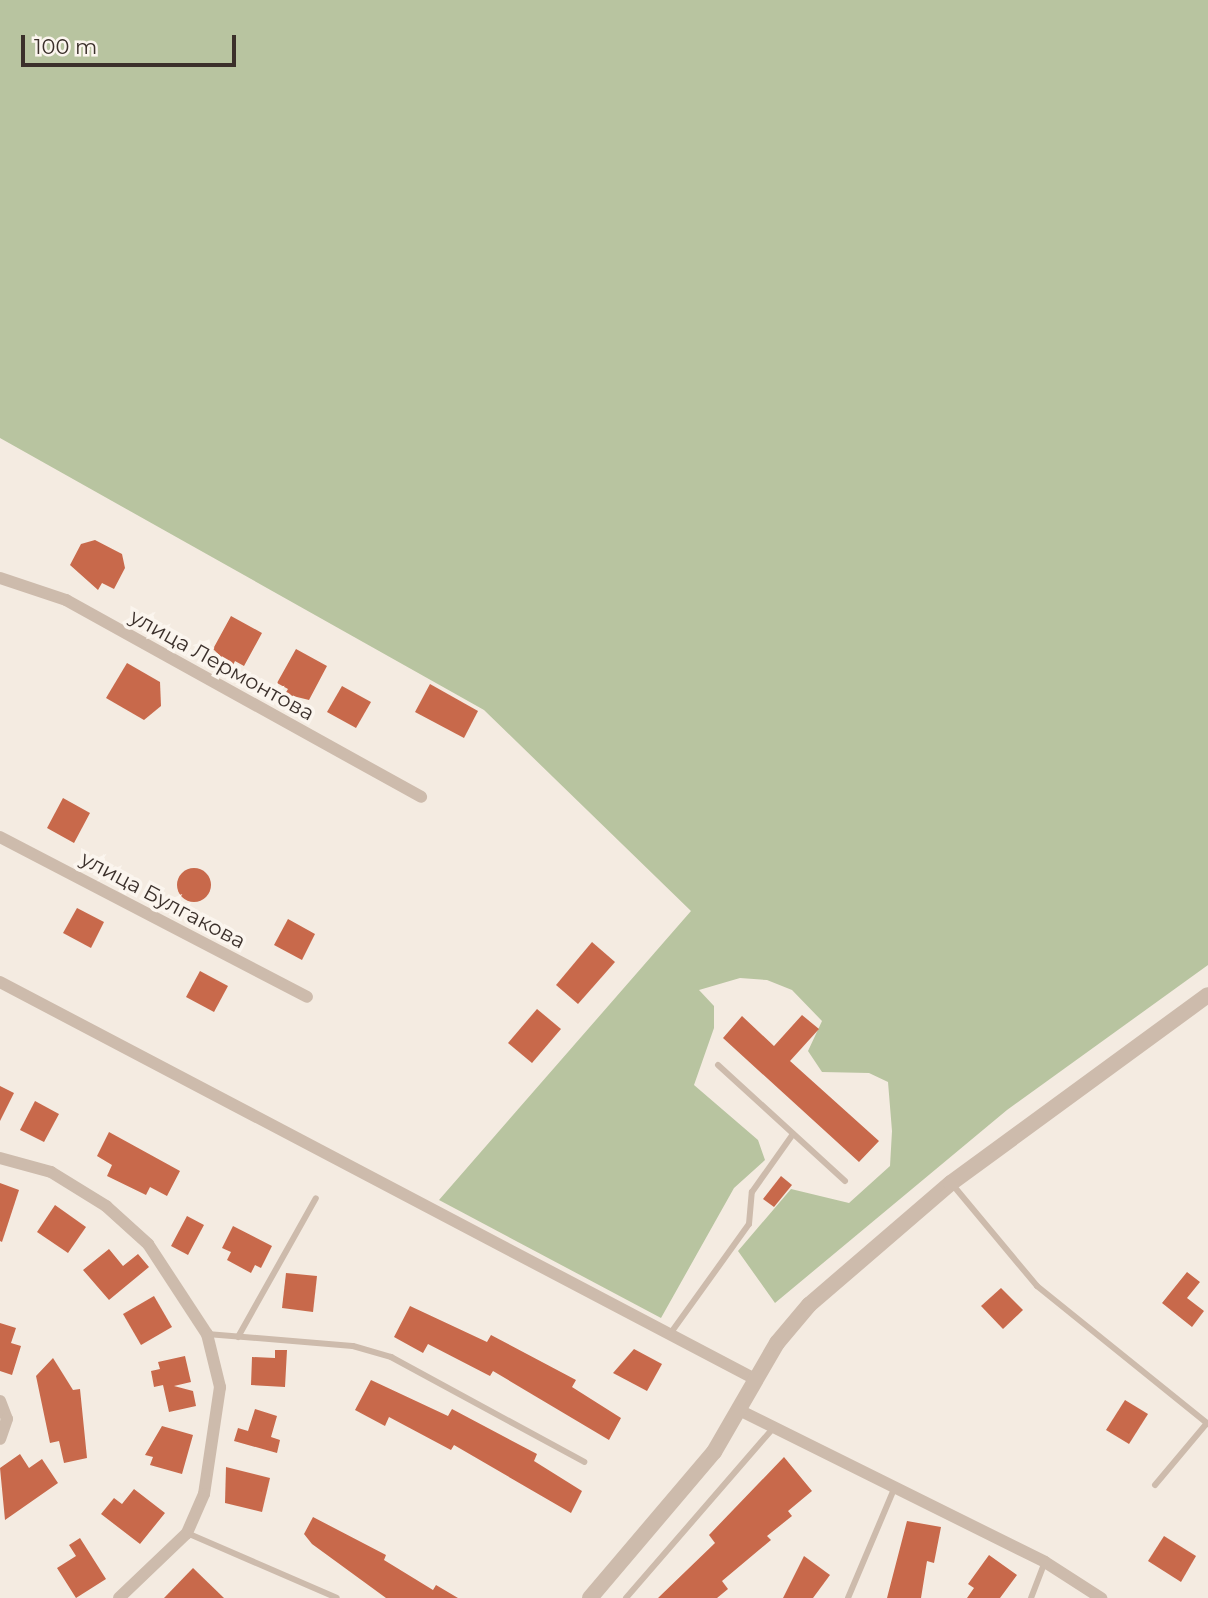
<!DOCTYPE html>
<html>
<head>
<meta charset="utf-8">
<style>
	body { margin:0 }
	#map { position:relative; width:1208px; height:1598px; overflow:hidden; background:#f4ebe1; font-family:Montserrat,sans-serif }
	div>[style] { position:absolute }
	.green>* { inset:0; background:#b8c4a0 }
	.building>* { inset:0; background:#c8694b }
	.round { border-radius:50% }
	.service>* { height:6px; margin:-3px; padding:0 3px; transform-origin:3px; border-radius:3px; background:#cdbbac }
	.minor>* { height:12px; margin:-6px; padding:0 6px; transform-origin:6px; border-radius:6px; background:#cdbbac }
	.tertiary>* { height:16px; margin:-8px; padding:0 8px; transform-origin:8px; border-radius:8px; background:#cdbbac }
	span { translate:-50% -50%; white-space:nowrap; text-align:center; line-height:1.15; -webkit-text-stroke:7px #fbf5ee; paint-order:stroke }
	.street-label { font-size:21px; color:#3b302b }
	.scale { position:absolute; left:21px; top:35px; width:215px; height:32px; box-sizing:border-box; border:4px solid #3b302b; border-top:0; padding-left:9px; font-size:21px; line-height:24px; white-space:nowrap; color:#3b302b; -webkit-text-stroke:5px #fbf5ee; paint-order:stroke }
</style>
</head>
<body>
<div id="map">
	<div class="green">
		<div style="clip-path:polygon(0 0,1208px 0,1208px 965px,1007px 1110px,775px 1303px,738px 1251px,791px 1189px,849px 1203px,890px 1166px,892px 1131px,888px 1082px,869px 1073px,822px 1072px,808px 1051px,822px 1021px,792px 990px,767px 980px,740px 978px,699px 990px,714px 1006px,714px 1028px,694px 1085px,758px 1140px,765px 1160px,734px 1188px,661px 1318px,439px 1200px,691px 911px,484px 710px,0 438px)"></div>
	</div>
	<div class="building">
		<div style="clip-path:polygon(95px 540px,122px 554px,125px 568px,114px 589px,102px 583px,98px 590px,70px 565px,81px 544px)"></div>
		<div style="clip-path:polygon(231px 616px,262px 633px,244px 666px,235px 661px,232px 667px,213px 649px)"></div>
		<div style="clip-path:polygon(296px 649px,327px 666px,309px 700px,285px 694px,288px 689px,277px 683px)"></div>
		<div style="clip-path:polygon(127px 663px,160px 682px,161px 706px,144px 720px,106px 698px)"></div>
		<div style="clip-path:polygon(430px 684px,478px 711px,464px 738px,415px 712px)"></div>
		<div style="clip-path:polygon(342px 686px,371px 702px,356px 728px,327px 712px)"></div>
		<div style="clip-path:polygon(63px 798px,90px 813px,74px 843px,47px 828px)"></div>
		<div class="round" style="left:177px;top:868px;width:34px;height:34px"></div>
		<div style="clip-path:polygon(77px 908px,104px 922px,91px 948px,63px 933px)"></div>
		<div style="clip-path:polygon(288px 919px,315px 934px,302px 960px,274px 945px)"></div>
		<div style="clip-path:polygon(592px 942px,615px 962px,578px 1004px,556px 985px)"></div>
		<div style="clip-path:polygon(200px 971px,228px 986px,214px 1012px,186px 997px)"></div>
		<div style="clip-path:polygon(537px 1009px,561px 1029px,532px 1063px,508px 1043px)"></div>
		<div style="clip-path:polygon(802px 1015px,819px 1029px,790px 1061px,879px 1141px,859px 1162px,723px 1038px,742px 1016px,774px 1046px)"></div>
		<div style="clip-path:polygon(0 1086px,14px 1093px,0 1121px)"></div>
		<div style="clip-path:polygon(35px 1101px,59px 1114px,44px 1142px,20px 1130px)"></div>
		<div style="clip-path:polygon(109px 1132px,180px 1171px,167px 1196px,150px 1187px,146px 1195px,107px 1176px,112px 1165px,97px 1156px)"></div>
		<div style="clip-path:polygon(781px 1176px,792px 1185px,774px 1207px,763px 1199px)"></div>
		<div style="clip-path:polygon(0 1183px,19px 1190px,2px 1242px,0 1241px)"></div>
		<div style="clip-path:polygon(55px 1205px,86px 1227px,68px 1253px,37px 1232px)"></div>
		<div style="clip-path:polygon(187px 1216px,204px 1225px,188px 1255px,171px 1246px)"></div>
		<div style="clip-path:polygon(233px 1226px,272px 1246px,261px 1268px,255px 1265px,251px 1273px,227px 1260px,231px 1252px,222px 1248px)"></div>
		<div style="clip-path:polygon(109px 1249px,123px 1266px,138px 1254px,149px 1267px,109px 1300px,83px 1270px)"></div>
		<div style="clip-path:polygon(1187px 1272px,1200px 1282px,1187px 1298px,1204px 1311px,1192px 1327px,1162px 1303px)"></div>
		<div style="clip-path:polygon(286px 1273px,317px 1276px,313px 1312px,282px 1308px)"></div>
		<div style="clip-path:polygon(1001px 1288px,1023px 1310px,1003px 1329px,981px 1306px)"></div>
		<div style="clip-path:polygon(154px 1296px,172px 1327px,141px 1345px,123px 1314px)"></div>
		<div style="clip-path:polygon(410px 1306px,487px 1342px,491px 1335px,576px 1380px,572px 1387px,621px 1418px,609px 1440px,493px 1371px,490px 1376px,428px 1344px,423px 1353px,394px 1337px)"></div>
		<div style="clip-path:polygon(0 1323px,16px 1328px,11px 1343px,21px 1346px,12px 1375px,0 1371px)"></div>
		<div style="clip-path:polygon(634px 1349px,662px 1364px,647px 1391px,613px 1373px)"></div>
		<div style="clip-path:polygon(275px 1350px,287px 1350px,285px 1387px,251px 1385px,252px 1357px,275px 1358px)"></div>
		<div style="clip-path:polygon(185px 1356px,191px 1382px,174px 1386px,193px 1391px,196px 1406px,169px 1412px,163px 1385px,154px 1387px,151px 1371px,160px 1369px,158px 1362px)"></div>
		<div style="clip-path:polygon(53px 1358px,73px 1390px,80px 1389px,87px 1458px,64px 1463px,59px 1441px,50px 1443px,36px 1376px)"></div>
		<div style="clip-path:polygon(371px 1380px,448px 1416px,452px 1409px,537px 1454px,534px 1461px,582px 1491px,571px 1513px,454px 1445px,451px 1450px,389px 1417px,385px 1426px,355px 1410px)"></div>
		<div style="clip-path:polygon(1125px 1400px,1148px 1414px,1129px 1444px,1106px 1430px)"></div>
		<div style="clip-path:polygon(255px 1409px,277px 1416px,271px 1437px,280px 1440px,277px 1453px,234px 1441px,238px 1428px,248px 1431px)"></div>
		<div style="clip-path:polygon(162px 1426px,193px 1435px,182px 1474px,150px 1465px,153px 1457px,145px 1455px)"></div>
		<div style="clip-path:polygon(20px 1454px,29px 1468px,42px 1459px,58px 1483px,5px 1520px,0 1468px)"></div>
		<div style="clip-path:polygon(784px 1457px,812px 1491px,788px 1511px,792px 1516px,767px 1536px,771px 1540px,722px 1581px,728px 1589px,717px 1598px,658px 1598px,715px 1543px,709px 1535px)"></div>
		<div style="clip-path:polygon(226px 1467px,270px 1478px,262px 1512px,225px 1503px)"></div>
		<div style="clip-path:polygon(134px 1489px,165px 1513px,140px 1544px,101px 1514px,114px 1498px,122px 1504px)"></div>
		<div style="clip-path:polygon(313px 1517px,386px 1555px,384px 1560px,433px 1590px,436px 1585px,458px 1598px,386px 1598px,312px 1544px,304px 1534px)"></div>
		<div style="clip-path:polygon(907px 1521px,941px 1527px,934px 1563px,927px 1561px,921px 1598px,887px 1598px)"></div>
		<div style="clip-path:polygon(1164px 1536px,1196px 1556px,1181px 1582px,1148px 1561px)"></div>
		<div style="clip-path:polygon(80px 1538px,106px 1579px,76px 1598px,57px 1568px,76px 1556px,69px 1545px)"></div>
		<div style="clip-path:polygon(989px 1555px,1017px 1575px,1000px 1598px,967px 1598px,974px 1588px,968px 1584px)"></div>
		<div style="clip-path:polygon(804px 1556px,830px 1575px,813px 1598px,783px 1598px)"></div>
		<div style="clip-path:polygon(193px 1568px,224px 1598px,164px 1598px)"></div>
	</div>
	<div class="service">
		<div style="left:718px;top:1065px;width:172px;rotate:42.4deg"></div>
		<div style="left:952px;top:1184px;width:133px;rotate:50.2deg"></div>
		<div style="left:1037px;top:1286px;width:220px;rotate:38.9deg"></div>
		<div style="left:207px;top:1334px;width:146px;rotate:4.7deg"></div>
		<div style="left:353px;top:1346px;width:40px;rotate:16deg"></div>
		<div style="left:391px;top:1357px;width:220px;rotate:28.5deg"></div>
		<div style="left:670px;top:1334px;width:135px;rotate:-54.3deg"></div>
		<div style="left:749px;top:1224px;width:32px;rotate:-85deg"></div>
		<div style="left:752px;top:1192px;width:71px;rotate:-54.7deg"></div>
		<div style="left:238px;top:1337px;width:159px;rotate:-60.7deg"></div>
		<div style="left:1155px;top:1485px;width:81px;rotate:-50deg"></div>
		<div style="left:187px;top:1533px;width:163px;rotate:23.4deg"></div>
		<div style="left:626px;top:1598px;width:226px;rotate:-49.1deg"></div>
		<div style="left:848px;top:1598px;width:121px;rotate:-67.1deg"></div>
		<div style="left:1031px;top:1598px;width:39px;rotate:-69deg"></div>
	</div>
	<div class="minor">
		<div style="left:0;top:578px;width:70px;rotate:18.4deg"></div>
		<div style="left:66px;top:600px;width:406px;rotate:29deg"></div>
		<div style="left:0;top:837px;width:346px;rotate:27.5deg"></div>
		<div style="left:0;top:982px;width:853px;rotate:27.74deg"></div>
		<div style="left:0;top:1158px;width:53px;rotate:15.4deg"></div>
		<div style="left:51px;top:1172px;width:65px;rotate:31.7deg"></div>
		<div style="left:106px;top:1206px;width:57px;rotate:42.1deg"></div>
		<div style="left:148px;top:1244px;width:108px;rotate:56.8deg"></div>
		<div style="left:207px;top:1334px;width:55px;rotate:76.2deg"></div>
		<div style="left:220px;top:1387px;width:108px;rotate:98.5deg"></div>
		<div style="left:204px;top:1494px;width:43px;rotate:113.6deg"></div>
		<div style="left:187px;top:1533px;width:94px;rotate:136.3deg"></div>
		<div style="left:0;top:1401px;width:19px;rotate:69deg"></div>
		<div style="left:7px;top:1419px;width:21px;rotate:109deg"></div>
		<div style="left:741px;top:1411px;width:339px;rotate:26.4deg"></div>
		<div style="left:1045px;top:1562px;width:67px;rotate:32.7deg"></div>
	</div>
	<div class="tertiary">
		<div style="left:590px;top:1598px;width:192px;rotate:-49.7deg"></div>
		<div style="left:714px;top:1452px;width:126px;rotate:-60deg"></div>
		<div style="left:777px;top:1343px;width:50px;rotate:-49.9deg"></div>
		<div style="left:809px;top:1305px;width:187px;rotate:-40.7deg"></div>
		<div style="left:951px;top:1183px;width:318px;rotate:-36.2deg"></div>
	</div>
	<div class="street-label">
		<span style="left:222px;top:665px;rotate:29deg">улица Лермонтова</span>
		<span style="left:163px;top:900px;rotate:28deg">улица Булгакова</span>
	</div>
	<div class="scale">100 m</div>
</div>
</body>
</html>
